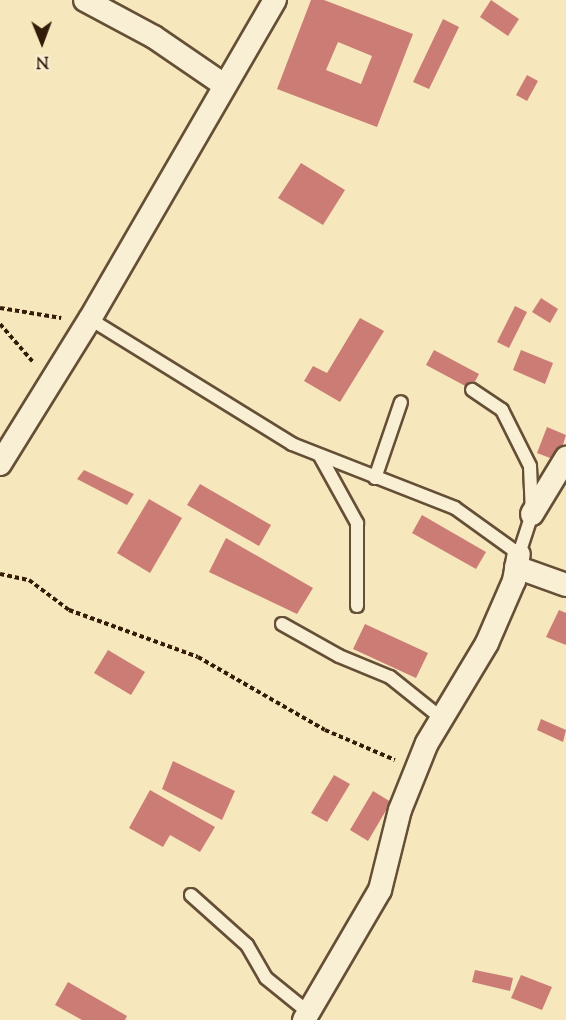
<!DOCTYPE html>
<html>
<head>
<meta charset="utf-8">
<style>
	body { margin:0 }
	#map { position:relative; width:566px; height:1020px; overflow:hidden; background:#f6e7bd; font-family:"Sorts Mill Goudy",serif }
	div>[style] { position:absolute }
	.building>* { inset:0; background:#cb7d75 }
	.path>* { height:4px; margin-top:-2px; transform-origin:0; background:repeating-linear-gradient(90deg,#351c09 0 4.5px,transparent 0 7.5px) }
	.roads { filter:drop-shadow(2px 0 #654f36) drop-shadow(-2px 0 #654f36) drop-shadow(0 2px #654f36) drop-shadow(0 -2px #654f36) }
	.service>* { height:12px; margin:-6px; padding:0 6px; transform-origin:6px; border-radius:6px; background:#f9efd4 }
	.minor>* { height:22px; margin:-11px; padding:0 11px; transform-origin:11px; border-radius:11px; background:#f9efd4 }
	span { translate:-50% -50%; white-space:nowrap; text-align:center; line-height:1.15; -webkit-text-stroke:5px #f9efd4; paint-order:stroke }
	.north { position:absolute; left:12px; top:12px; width:60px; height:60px; -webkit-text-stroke:4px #f9efd4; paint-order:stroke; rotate:179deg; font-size:16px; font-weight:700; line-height:24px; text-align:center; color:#351c09 }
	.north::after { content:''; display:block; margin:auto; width:21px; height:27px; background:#351c09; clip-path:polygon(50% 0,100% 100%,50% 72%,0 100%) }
</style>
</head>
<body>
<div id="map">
	<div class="building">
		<div style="clip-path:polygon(evenodd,311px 0,324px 0,413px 34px,377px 127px,277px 89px,311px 0,338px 42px,372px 56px,361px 84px,326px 70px,338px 42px)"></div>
		<div style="clip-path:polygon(491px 0,519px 19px,508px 36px,480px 17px)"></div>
		<div style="clip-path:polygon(443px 19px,459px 27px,429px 89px,413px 82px)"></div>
		<div style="clip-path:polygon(527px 75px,538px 81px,527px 101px,516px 95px)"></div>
		<div style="clip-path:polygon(301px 163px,345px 190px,323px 225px,278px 198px)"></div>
		<div style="clip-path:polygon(541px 298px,558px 309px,550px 323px,532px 312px)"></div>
		<div style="clip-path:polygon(515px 306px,527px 312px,509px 348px,497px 342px)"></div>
		<div style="clip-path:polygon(360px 318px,384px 331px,340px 402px,304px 381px,313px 366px,327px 373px)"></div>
		<div style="clip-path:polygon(434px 350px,479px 374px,471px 389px,426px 365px)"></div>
		<div style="clip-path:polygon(521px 350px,553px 363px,545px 384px,513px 370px)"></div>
		<div style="clip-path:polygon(547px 427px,566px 435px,558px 461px,537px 453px)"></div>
		<div style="clip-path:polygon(84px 470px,134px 494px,127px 505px,77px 479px)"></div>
		<div style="clip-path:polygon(200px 484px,271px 525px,259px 546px,187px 505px)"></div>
		<div style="clip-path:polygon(149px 499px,182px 518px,150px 573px,117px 553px)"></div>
		<div style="clip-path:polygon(422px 515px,486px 552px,476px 569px,412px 533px)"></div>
		<div style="clip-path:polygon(226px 538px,313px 588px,297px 614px,209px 572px)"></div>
		<div style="clip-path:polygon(559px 610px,566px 613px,566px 645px,546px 637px)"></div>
		<div style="clip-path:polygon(365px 624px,428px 653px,416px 678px,353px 649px)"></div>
		<div style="clip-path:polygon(108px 650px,145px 672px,131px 695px,94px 673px)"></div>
		<div style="clip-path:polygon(541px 719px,566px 730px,563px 742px,537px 730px)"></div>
		<div style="clip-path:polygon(173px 761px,235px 791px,222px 820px,162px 789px)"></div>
		<div style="clip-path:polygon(334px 775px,350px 784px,327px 822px,311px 813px)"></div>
		<div style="clip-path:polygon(150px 790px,215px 827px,200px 852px,170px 835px,163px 847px,129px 828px)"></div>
		<div style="clip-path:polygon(373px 791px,391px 802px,368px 841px,350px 830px)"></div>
		<div style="clip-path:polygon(475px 970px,513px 978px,510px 991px,472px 982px)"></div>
		<div style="clip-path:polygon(521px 975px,552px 987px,542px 1010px,511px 998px)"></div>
		<div style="clip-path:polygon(68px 982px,127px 1016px,125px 1020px,82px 1020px,55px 1005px)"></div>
	</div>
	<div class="path">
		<div style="left:0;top:308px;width:62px;rotate:9.3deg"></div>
		<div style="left:0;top:324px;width:50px;rotate:49deg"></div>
		<div style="left:0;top:574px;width:30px;rotate:12deg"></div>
		<div style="left:29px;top:580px;width:50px;rotate:36.9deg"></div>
		<div style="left:69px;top:610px;width:137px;rotate:20deg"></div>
		<div style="left:198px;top:657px;width:146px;rotate:29.9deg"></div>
		<div style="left:325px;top:730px;width:76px;rotate:23.2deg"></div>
	</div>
	<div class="roads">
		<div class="service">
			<div style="left:90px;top:319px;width:238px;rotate:31.7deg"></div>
			<div style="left:292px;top:444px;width:175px;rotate:21.4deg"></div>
			<div style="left:455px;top:508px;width:79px;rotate:35.7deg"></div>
			<div style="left:519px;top:554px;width:42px;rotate:-72deg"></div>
			<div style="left:532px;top:514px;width:48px;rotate:-92.4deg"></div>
			<div style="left:530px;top:466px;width:63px;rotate:-116.6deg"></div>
			<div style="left:502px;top:410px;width:36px;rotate:-146deg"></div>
			<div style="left:320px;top:456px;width:77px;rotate:61.1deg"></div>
			<div style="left:357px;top:523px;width:83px;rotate:90deg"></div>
			<div style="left:375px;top:478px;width:80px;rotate:-71.1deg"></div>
			<div style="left:282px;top:624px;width:65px;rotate:29.3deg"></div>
			<div style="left:339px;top:656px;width:55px;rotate:22.4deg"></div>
			<div style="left:390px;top:677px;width:64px;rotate:38.7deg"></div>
			<div style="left:191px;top:895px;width:75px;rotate:41.8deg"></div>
			<div style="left:247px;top:945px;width:38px;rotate:60deg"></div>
			<div style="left:266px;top:978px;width:54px;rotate:39deg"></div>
		</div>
		<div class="minor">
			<div style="left:85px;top:0;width:78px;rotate:28.2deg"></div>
			<div style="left:154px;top:37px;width:85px;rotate:34.4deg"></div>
			<div style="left:0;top:464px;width:171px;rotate:-58.2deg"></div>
			<div style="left:90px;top:319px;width:369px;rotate:-59.9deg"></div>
			<div style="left:532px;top:514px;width:66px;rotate:-58.7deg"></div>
			<div style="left:516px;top:567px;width:53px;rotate:19.8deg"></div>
			<div style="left:304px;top:1020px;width:151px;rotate:-59.7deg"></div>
			<div style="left:380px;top:890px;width:82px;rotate:-76deg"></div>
			<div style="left:400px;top:810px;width:72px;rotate:-68.1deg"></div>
			<div style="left:427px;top:743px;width:117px;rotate:-59deg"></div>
			<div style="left:487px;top:643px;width:68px;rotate:-66.5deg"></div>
			<div style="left:514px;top:581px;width:27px;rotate:-80deg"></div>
		</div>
	</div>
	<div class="north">N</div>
</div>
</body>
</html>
